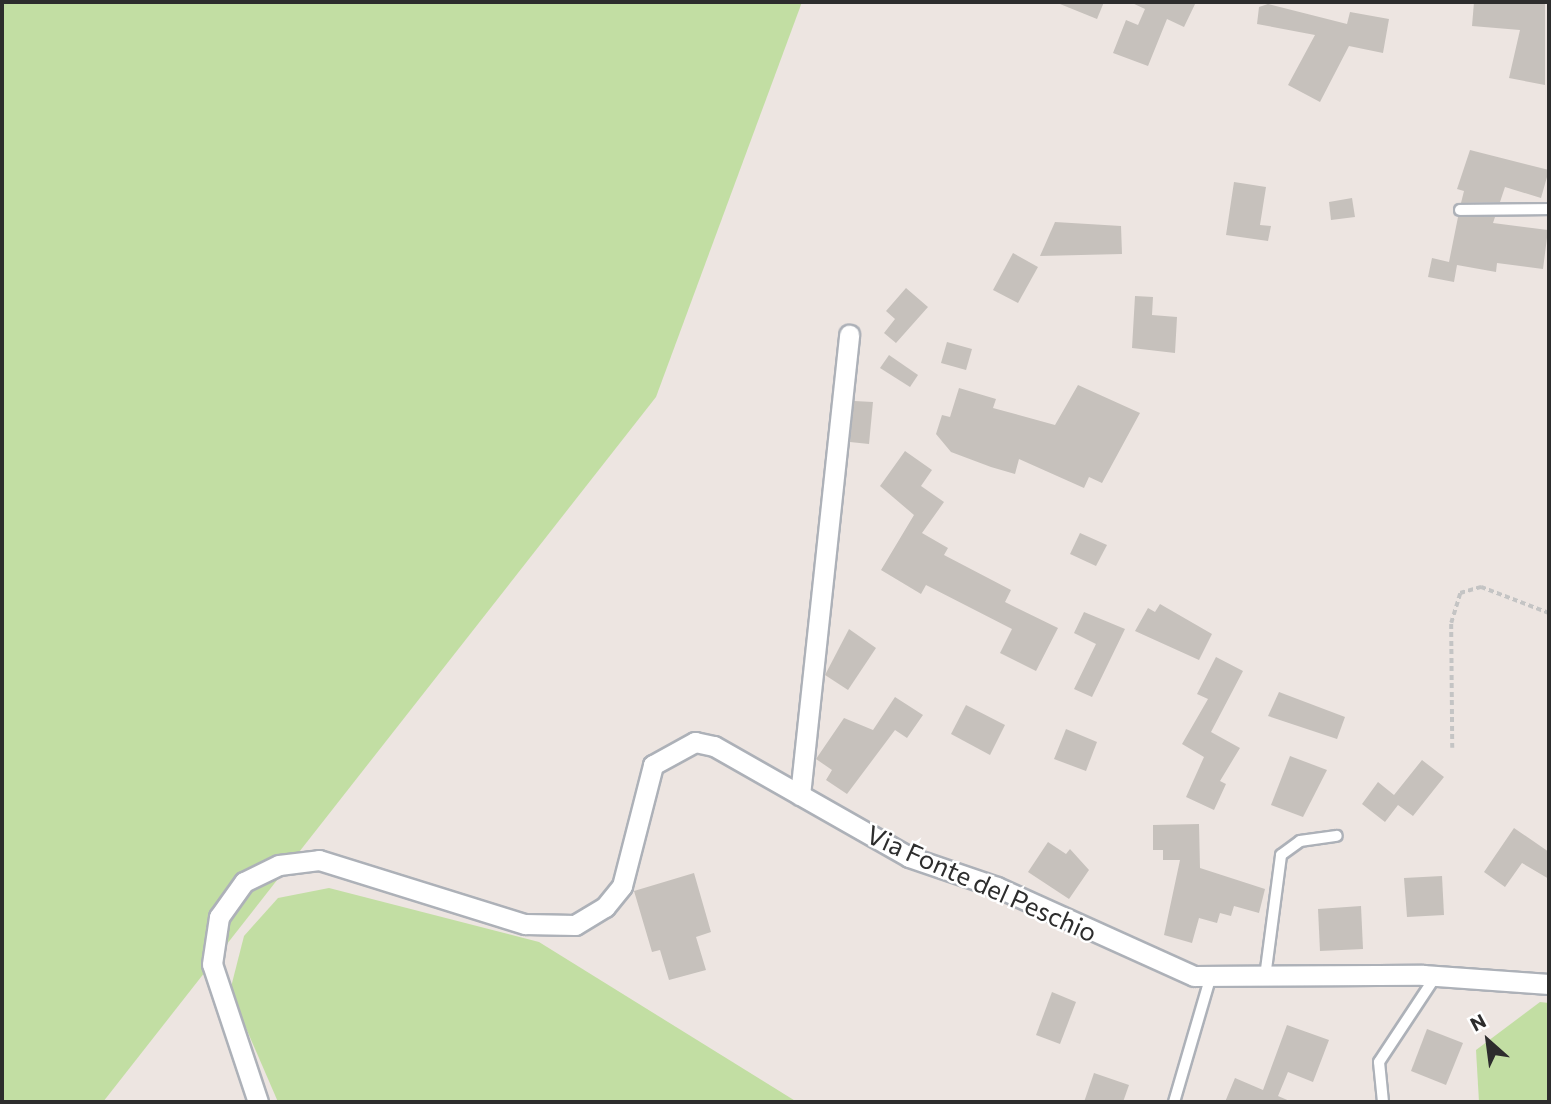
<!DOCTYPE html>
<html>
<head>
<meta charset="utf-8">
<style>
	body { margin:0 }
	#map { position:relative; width:1551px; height:1104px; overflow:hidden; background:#ede5e1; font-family:Commissioner,sans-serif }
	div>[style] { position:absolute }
	.green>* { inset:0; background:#c2dea3 }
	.building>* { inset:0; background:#c6c1bc }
	.path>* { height:3.5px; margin-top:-1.75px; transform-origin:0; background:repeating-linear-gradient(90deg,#c4c4c4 0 5px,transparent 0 8.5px) }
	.roads { filter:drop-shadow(2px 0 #adb1b8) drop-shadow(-2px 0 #adb1b8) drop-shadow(0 2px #adb1b8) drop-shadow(0 -2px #adb1b8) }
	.service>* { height:10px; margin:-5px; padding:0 5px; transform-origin:5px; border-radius:5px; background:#fff }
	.minor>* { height:19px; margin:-9.5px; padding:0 9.5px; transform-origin:9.5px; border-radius:9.5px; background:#fff }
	span { translate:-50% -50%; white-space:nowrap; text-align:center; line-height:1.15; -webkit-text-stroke:5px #fff; paint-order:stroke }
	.street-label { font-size:26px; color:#2d2d2d }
	.frame { position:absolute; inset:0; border:4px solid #2d2d2d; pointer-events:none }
	.north { position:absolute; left:1453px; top:1006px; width:70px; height:70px; -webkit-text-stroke:5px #fff; paint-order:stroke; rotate:332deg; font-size:19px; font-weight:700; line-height:28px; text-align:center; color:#2d2d2d }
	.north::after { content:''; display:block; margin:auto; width:24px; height:32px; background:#2d2d2d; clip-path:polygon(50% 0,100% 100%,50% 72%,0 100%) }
</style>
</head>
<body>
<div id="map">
	<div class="green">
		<div style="clip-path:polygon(2px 2px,802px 2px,656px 397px,103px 1102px,2px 1102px)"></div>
		<div style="clip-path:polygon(329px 888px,539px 942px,797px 1102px,278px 1102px,230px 991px,244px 936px,278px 898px)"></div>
		<div style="clip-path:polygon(1540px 1002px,1549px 1003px,1549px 1102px,1479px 1102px,1476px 1050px)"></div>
	</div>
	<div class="building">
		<div style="clip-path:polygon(1055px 2px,1104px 2px,1097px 19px)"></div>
		<div style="clip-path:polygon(1130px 2px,1196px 2px,1184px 27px,1167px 19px,1148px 66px,1113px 53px,1126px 20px,1138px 25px,1145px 9px)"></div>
		<div style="clip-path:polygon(1474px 2px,1545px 2px,1545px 85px,1509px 78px,1520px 30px,1472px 26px)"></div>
		<div style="clip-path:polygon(1268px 4px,1347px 24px,1350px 12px,1389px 19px,1383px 53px,1349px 46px,1320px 102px,1288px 85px,1315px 35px,1257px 24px,1259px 7px)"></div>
		<div style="clip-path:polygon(1470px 150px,1549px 170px,1541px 198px,1505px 187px,1500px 202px,1461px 203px,1464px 191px,1457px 189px)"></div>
		<div style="clip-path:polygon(1234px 182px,1266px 187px,1260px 225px,1271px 226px,1268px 241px,1226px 235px)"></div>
		<div style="clip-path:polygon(1352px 198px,1355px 217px,1331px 220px,1329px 202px)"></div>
		<div style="clip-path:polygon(1458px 217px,1495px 217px,1493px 223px,1548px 230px,1543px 269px,1497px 263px,1496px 272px,1457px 265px,1454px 282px,1428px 277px,1432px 258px,1449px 262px)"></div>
		<div style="clip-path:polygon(1055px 222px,1121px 226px,1122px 254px,1040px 256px)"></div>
		<div style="clip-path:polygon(1013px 253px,1038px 267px,1018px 303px,993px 290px)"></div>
		<div style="clip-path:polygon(906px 288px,928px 307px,896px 343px,884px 333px,895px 319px,886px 311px)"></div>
		<div style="clip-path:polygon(1135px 296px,1153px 297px,1152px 315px,1177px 317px,1175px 353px,1132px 348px)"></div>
		<div style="clip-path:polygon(947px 342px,972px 349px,966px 370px,941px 363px)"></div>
		<div style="clip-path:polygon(889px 355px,918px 375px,910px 387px,880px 368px)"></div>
		<div style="clip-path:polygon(1078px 385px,1140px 413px,1102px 483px,1089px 477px,1084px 488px,1019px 459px,1015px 474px,991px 467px,951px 452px,936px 434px,942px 415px,950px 417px,959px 388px,996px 399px,993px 408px,1055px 425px)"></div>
		<div style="clip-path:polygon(854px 401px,873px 402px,869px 444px,850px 442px)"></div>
		<div style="clip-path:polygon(905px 451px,932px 470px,921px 486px,944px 502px,922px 533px,948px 548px,944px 555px,1011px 590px,1005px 602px,1058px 628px,1036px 671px,1000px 653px,1012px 629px,926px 585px,921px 594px,881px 570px,914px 515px,880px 486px)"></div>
		<div style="clip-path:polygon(1080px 533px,1107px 545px,1096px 566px,1070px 554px)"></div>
		<div style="clip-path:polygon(1160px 604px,1212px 634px,1199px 660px,1135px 631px,1148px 608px,1155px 612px)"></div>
		<div style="clip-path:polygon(1084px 612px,1125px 629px,1092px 697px,1074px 689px,1096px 644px,1074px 633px)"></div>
		<div style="clip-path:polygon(849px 629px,876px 648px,848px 690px,825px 675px)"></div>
		<div style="clip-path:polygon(1216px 657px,1243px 671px,1211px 732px,1240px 748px,1220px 781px,1226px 784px,1214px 810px,1186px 797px,1204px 757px,1182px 744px,1208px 699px,1197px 694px)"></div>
		<div style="clip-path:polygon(1279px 692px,1345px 717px,1337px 739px,1268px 716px)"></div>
		<div style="clip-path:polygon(895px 697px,923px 715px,907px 738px,895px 730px,847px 794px,826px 780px,832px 770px,816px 759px,844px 718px,873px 730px)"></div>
		<div style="clip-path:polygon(966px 705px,1005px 725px,990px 755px,951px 734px)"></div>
		<div style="clip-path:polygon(1066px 729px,1097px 742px,1086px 771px,1054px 759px)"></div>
		<div style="clip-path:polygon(1290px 756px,1327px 770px,1303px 817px,1271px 805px)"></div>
		<div style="clip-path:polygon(1422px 760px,1444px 777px,1413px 816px,1398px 805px,1385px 822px,1362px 804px,1378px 782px,1394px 795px)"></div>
		<div style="clip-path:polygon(1199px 824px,1200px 868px,1265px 889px,1259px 913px,1234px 906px,1231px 916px,1220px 913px,1217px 923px,1199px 918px,1192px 943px,1164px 935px,1180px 860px,1163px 860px,1163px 850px,1153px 850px,1153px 825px)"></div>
		<div style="clip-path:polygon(1514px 828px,1549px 852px,1549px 879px,1522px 863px,1505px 887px,1484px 872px)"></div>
		<div style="clip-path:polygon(1048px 842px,1066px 854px,1070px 849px,1089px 870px,1069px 899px,1028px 872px)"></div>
		<div style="clip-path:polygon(694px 873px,711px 932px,696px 937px,706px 970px,669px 980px,660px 950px,652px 952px,634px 891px)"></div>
		<div style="clip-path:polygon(1442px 876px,1444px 915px,1407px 917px,1404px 878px)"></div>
		<div style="clip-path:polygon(1361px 906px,1363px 949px,1320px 951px,1318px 909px)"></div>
		<div style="clip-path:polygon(1052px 992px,1076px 1002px,1060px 1044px,1036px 1035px)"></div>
		<div style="clip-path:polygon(1287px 1025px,1329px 1040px,1313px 1082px,1288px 1072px,1278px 1096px,1292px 1102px,1225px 1102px,1235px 1078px,1263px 1090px)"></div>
		<div style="clip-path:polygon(1427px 1029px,1463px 1043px,1446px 1085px,1411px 1071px)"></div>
		<div style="clip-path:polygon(1094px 1073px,1129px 1085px,1123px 1102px,1084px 1102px)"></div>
	</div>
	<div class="path">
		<div style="left:1452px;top:748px;width:125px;rotate:-90.5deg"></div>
		<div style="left:1451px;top:623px;width:31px;rotate:-73deg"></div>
		<div style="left:1460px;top:593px;width:22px;rotate:-16deg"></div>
		<div style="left:1481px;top:587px;width:73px;rotate:20.9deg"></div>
	</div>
	<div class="roads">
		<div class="service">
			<div style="left:1460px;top:210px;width:89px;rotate:-0.6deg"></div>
			<div style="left:1265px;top:977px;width:123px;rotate:-82.5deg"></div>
			<div style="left:1281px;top:855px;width:24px;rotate:-36deg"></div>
			<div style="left:1300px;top:841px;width:37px;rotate:-8deg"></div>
			<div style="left:1174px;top:1102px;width:128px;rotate:-73.7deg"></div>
			<div style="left:1383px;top:1102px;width:40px;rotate:-95.7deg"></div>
			<div style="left:1379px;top:1062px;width:103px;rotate:-56.5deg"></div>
		</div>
		<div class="minor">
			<div style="left:800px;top:795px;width:463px;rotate:-83.9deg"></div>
			<div style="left:258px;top:1102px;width:145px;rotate:-108.4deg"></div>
			<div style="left:212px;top:964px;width:48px;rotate:-81.5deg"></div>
			<div style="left:219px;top:917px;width:43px;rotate:-54.5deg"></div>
			<div style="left:244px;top:882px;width:39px;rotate:-26deg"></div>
			<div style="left:279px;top:865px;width:40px;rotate:-7.1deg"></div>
			<div style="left:319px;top:860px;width:216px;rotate:17.3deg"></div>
			<div style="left:525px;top:924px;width:50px;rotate:1.1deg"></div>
			<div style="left:575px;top:925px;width:35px;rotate:-31deg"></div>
			<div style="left:605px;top:907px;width:27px;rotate:-51deg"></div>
			<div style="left:622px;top:886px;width:125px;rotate:-75.6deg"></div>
			<div style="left:653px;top:765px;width:48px;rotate:-28.7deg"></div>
			<div style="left:695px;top:742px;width:19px;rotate:12deg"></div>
			<div style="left:714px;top:746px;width:224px;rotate:29.6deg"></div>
			<div style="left:909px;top:857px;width:93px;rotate:18.8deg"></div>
			<div style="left:997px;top:887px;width:216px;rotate:24.3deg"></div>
			<div style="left:1194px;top:976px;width:229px;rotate:-0.3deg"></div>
			<div style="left:1423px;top:975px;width:126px;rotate:4.1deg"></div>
		</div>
	</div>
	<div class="street-label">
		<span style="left:982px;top:883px;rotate:24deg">Via Fonte del Peschio</span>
	</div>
	<div class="frame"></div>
	<div class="north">N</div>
</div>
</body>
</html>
